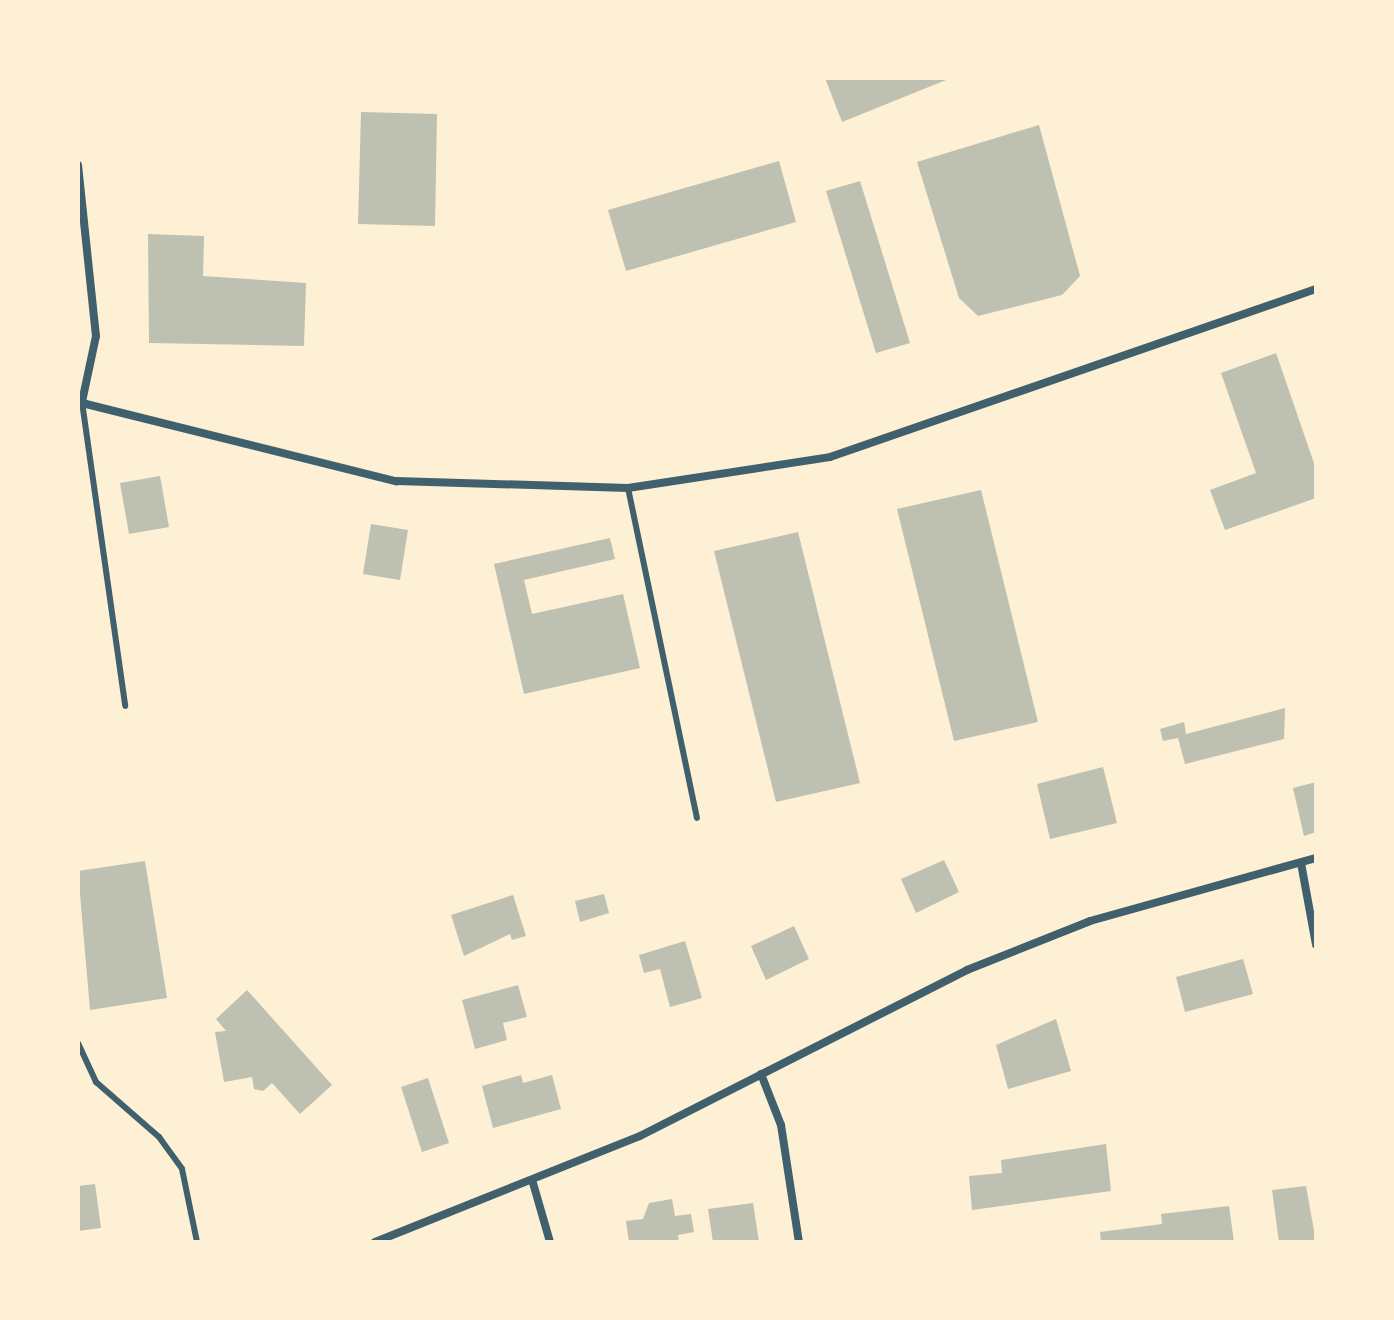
<!DOCTYPE html>
<html>
<head>
<meta charset="utf-8">
<style>
	body { margin:0 }
	#map { position:relative; width:1394px; height:1320px; overflow:hidden; background:#fdf0d5; font-family:Signika,sans-serif }
	div>[style] { position:absolute }
	.building>* { inset:0; background:#bec0b2 }
	.service>* { height:6px; margin:-3px; padding:0 3px; transform-origin:3px; border-radius:3px; background:#3f606c }
	.minor>* { height:8px; margin:-4px; padding:0 4px; transform-origin:4px; border-radius:4px; background:#3f606c }
	span { translate:-50% -50%; white-space:nowrap; text-align:center; line-height:1.15; -webkit-text-stroke:6px #fdf0d5; paint-order:stroke }
	.frame { position:absolute; inset:0; border:80px solid #fdf0d5; pointer-events:none }
</style>
</head>
<body>
<div id="map">
	<div class="building">
		<div style="clip-path:polygon(825px 78px,951px 78px,842px 122px)"></div>
		<div style="clip-path:polygon(361px 112px,437px 114px,435px 226px,358px 224px)"></div>
		<div style="clip-path:polygon(1039px 125px,1080px 276px,1062px 295px,978px 316px,959px 298px,917px 162px)"></div>
		<div style="clip-path:polygon(779px 161px,796px 222px,626px 271px,608px 210px)"></div>
		<div style="clip-path:polygon(860px 181px,910px 343px,876px 353px,826px 191px)"></div>
		<div style="clip-path:polygon(148px 234px,204px 236px,203px 276px,306px 283px,304px 346px,149px 343px)"></div>
		<div style="clip-path:polygon(1276px 353px,1316px 469px,1316px 498px,1225px 530px,1210px 490px,1256px 473px,1221px 373px)"></div>
		<div style="clip-path:polygon(160px 476px,169px 527px,129px 534px,120px 483px)"></div>
		<div style="clip-path:polygon(981px 490px,1038px 722px,954px 741px,897px 509px)"></div>
		<div style="clip-path:polygon(371px 524px,408px 530px,400px 580px,363px 574px)"></div>
		<div style="clip-path:polygon(798px 532px,860px 783px,776px 802px,714px 551px)"></div>
		<div style="clip-path:polygon(610px 538px,615px 559px,524px 580px,532px 614px,623px 594px,640px 668px,524px 694px,494px 564px)"></div>
		<div style="clip-path:polygon(1285px 708px,1284px 739px,1185px 764px,1178px 738px,1163px 741px,1160px 729px,1184px 722px,1186px 734px)"></div>
		<div style="clip-path:polygon(1103px 767px,1117px 823px,1050px 839px,1037px 784px)"></div>
		<div style="clip-path:polygon(1316px 782px,1316px 832px,1304px 836px,1293px 788px)"></div>
		<div style="clip-path:polygon(944px 860px,959px 892px,916px 913px,901px 879px)"></div>
		<div style="clip-path:polygon(145px 861px,167px 998px,90px 1010px,78px 871px)"></div>
		<div style="clip-path:polygon(604px 894px,609px 913px,580px 922px,575px 901px)"></div>
		<div style="clip-path:polygon(513px 895px,526px 936px,512px 940px,510px 934px,464px 956px,451px 915px)"></div>
		<div style="clip-path:polygon(794px 926px,809px 959px,766px 980px,751px 946px)"></div>
		<div style="clip-path:polygon(685px 941px,702px 998px,670px 1007px,660px 969px,644px 973px,639px 955px)"></div>
		<div style="clip-path:polygon(1243px 959px,1253px 994px,1185px 1012px,1176px 977px)"></div>
		<div style="clip-path:polygon(518px 985px,527px 1017px,503px 1023px,507px 1040px,475px 1049px,462px 1000px)"></div>
		<div style="clip-path:polygon(247px 990px,332px 1085px,300px 1114px,272px 1083px,263px 1091px,254px 1089px,252px 1077px,224px 1082px,215px 1032px,226px 1031px,216px 1019px)"></div>
		<div style="clip-path:polygon(1056px 1019px,1071px 1071px,1008px 1089px,996px 1045px)"></div>
		<div style="clip-path:polygon(521px 1075px,523px 1083px,552px 1075px,561px 1109px,493px 1128px,482px 1086px)"></div>
		<div style="clip-path:polygon(428px 1078px,449px 1143px,422px 1152px,401px 1087px)"></div>
		<div style="clip-path:polygon(1106px 1144px,1111px 1191px,972px 1210px,969px 1176px,1002px 1173px,1001px 1160px)"></div>
		<div style="clip-path:polygon(95px 1184px,101px 1228px,78px 1231px,78px 1186px)"></div>
		<div style="clip-path:polygon(1306px 1186px,1316px 1242px,1279px 1242px,1272px 1190px)"></div>
		<div style="clip-path:polygon(672px 1199px,675px 1216px,691px 1214px,694px 1232px,678px 1235px,679px 1242px,629px 1242px,626px 1221px,643px 1219px,649px 1203px)"></div>
		<div style="clip-path:polygon(753px 1203px,759px 1242px,713px 1242px,708px 1209px)"></div>
		<div style="clip-path:polygon(1229px 1206px,1234px 1242px,1101px 1242px,1100px 1232px,1162px 1224px,1161px 1214px)"></div>
	</div>
	<div class="service">
		<div style="left:82px;top:402px;width:307px;rotate:81.9deg"></div>
		<div style="left:628px;top:488px;width:337px;rotate:78.2deg"></div>
		<div style="left:78px;top:1043px;width:43px;rotate:65.2deg"></div>
		<div style="left:96px;top:1082px;width:84px;rotate:41.1deg"></div>
		<div style="left:159px;top:1137px;width:39px;rotate:54deg"></div>
		<div style="left:182px;top:1169px;width:75px;rotate:78.4deg"></div>
	</div>
	<div class="minor">
		<div style="left:78px;top:165px;width:172px;rotate:84deg"></div>
		<div style="left:96px;top:336px;width:67px;rotate:102deg"></div>
		<div style="left:78px;top:402px;width:328px;rotate:14deg"></div>
		<div style="left:396px;top:481px;width:232px;rotate:1.7deg"></div>
		<div style="left:628px;top:488px;width:204px;rotate:-8.7deg"></div>
		<div style="left:830px;top:457px;width:514px;rotate:-19.07deg"></div>
		<div style="left:1301px;top:863px;width:83px;rotate:79.6deg"></div>
		<div style="left:761px;top:1074px;width:55px;rotate:68.6deg"></div>
		<div style="left:781px;top:1125px;width:118px;rotate:81.3deg"></div>
		<div style="left:533px;top:1183px;width:61px;rotate:73.9deg"></div>
		<div style="left:375px;top:1242px;width:285px;rotate:-21.8deg"></div>
		<div style="left:640px;top:1136px;width:367px;rotate:-26.9deg"></div>
		<div style="left:967px;top:970px;width:132px;rotate:-21.7deg"></div>
		<div style="left:1090px;top:921px;width:235px;rotate:-15.6deg"></div>
	</div>
	<div class="frame"></div>
</div>
</body>
</html>
